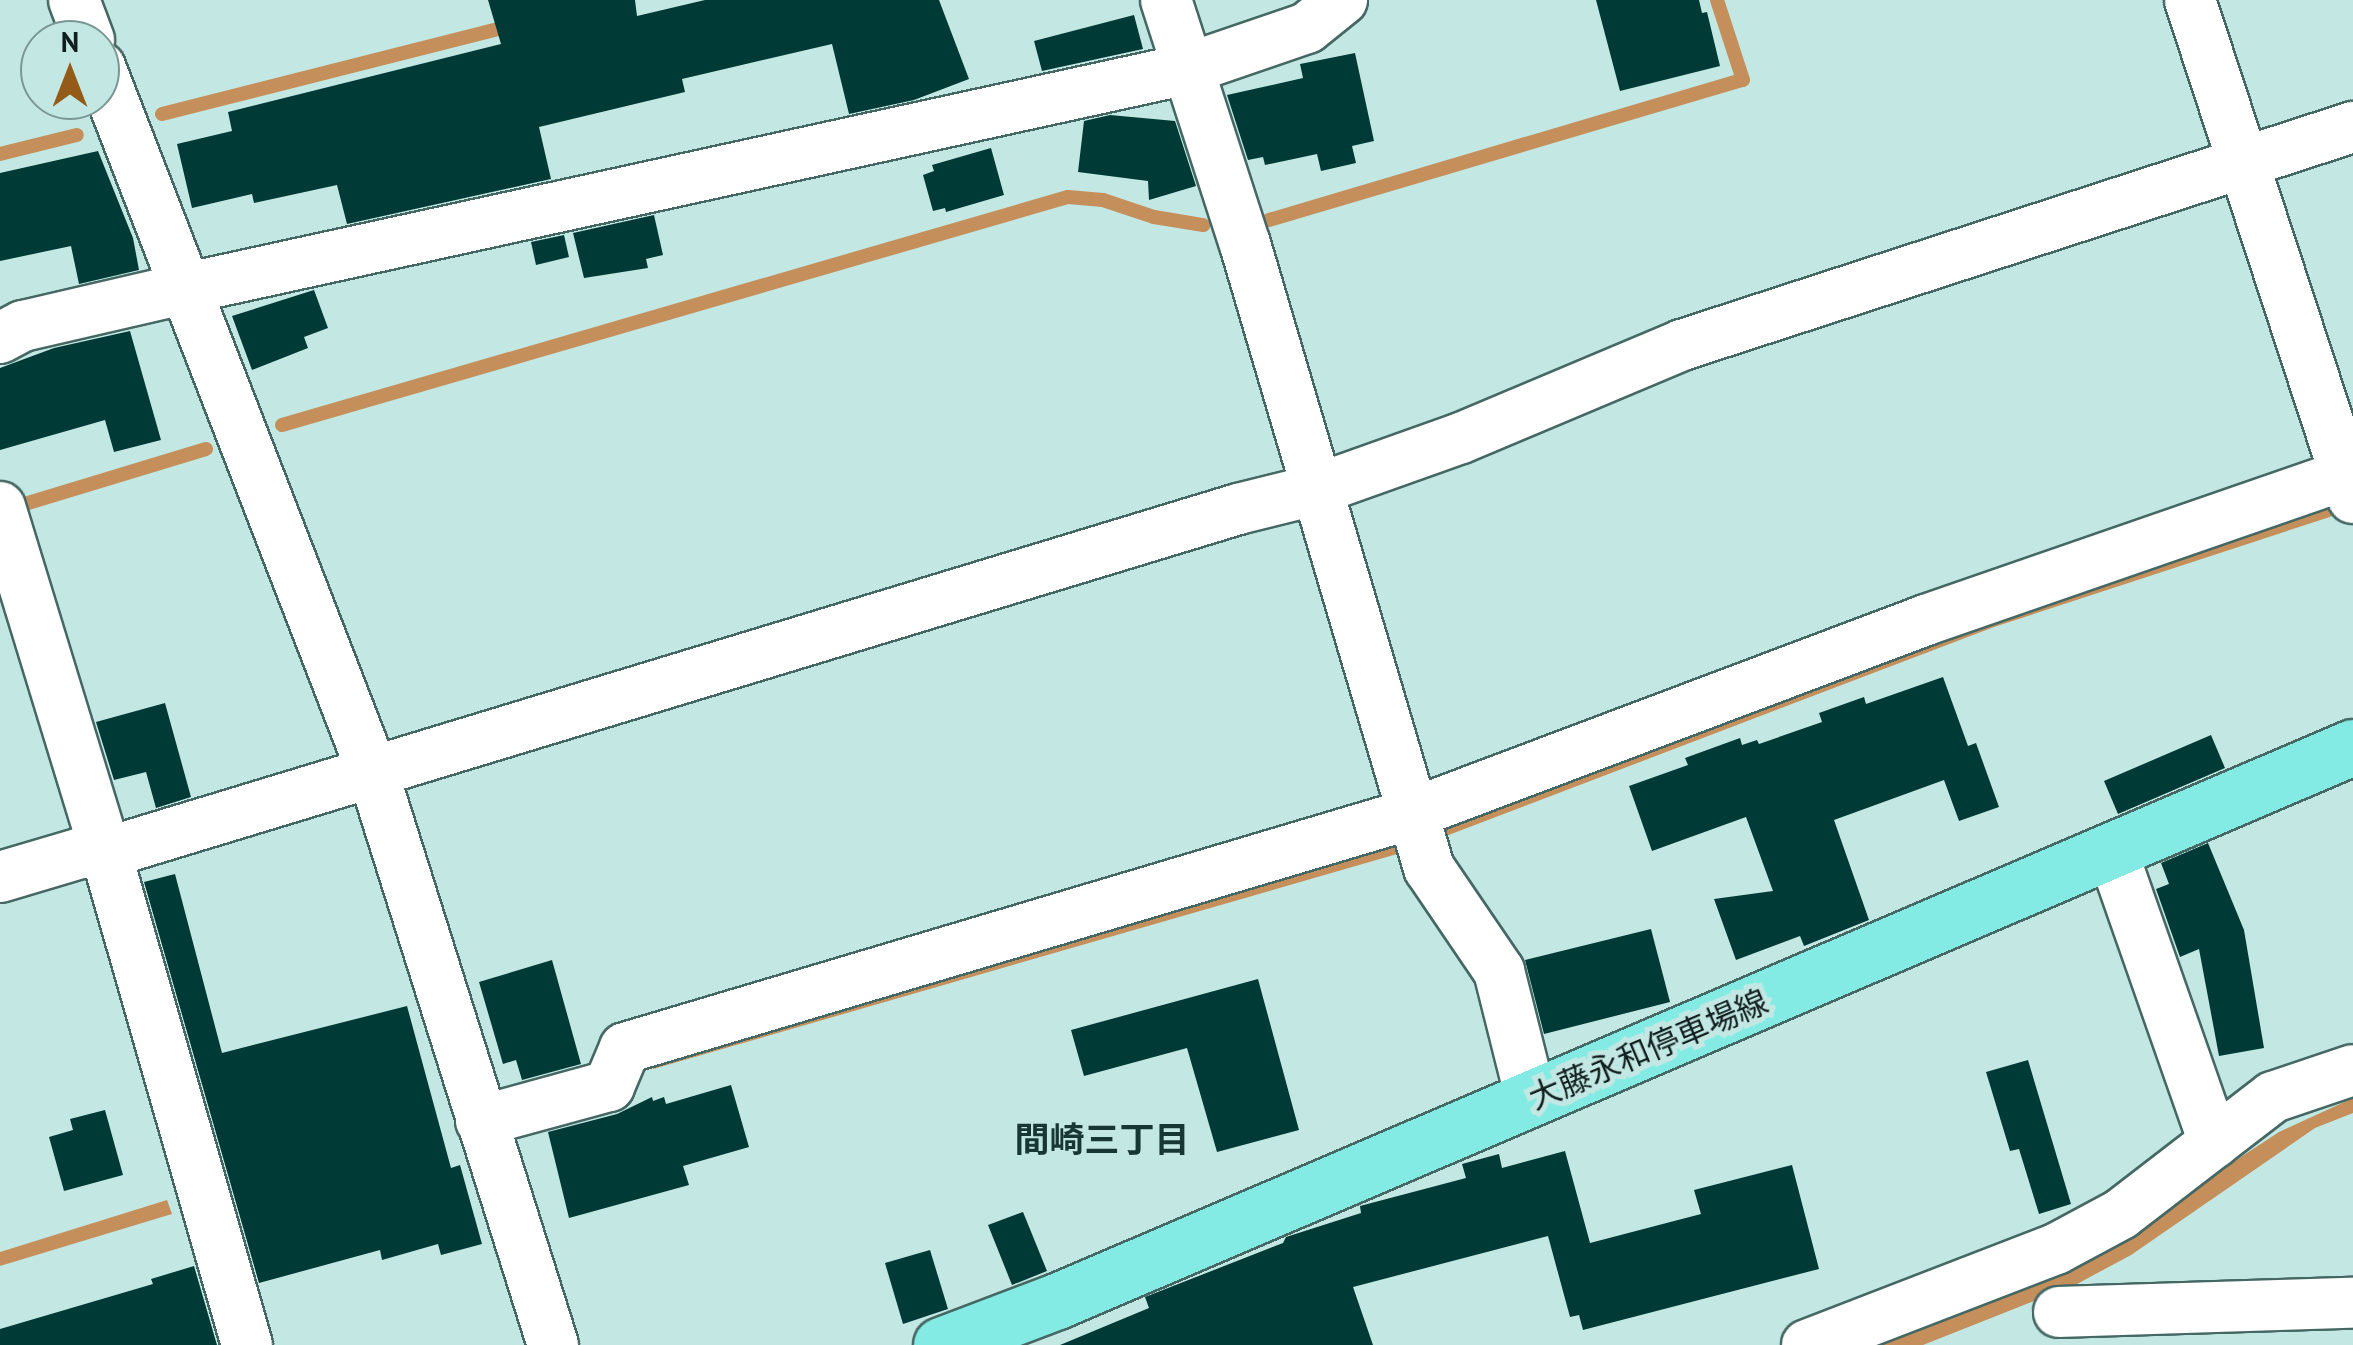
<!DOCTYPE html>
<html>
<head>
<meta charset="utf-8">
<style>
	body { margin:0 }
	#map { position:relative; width:2353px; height:1345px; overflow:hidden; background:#c3e8e3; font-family:"PT Sans","Noto Sans JP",sans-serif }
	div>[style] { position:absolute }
	.water>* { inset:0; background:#c48f5b }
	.stream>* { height:14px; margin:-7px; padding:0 7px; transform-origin:7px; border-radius:7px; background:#c48f5b }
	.building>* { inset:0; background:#003a36 }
	.roads { filter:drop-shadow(2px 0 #466864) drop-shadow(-2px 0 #466864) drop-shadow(0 2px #466864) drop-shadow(0 -2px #466864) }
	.minor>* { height:50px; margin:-25px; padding:0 25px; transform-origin:25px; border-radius:25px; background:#fff }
	.major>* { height:55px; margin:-27.5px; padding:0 27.5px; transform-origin:27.5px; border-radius:27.5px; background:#83ebe3 }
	span { translate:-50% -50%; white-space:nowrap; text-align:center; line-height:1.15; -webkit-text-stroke:10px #c3e8e3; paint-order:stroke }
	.street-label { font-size:32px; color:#101e1d }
	.neighbourhood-label { font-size:35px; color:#173734; font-weight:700 }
	.north { position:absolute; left:20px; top:20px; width:100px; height:100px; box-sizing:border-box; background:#c3e8e3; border:2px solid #7b9794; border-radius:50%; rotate:0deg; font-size:28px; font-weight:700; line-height:40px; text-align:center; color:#101e1d }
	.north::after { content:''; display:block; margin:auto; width:35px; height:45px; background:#945a17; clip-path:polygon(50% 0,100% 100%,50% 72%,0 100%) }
</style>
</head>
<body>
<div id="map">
	<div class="water">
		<div style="clip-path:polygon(2333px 497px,2339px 514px,1994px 627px,1404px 852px,653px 1069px,647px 1052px)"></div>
		<div style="clip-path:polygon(2353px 1098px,2353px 1113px,2315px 1128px,2131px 1255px,2077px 1284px,1923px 1345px,1865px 1345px,2195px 1187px,2279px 1132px)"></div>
		<div style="clip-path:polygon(167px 1200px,172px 1214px,0 1266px,0 1252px)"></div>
	</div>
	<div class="stream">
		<div style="left:162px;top:114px;width:364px;rotate:-14.2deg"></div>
		<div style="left:0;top:154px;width:79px;rotate:-13.9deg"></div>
		<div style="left:1269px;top:220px;width:494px;rotate:-16.5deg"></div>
		<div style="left:1743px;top:80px;width:84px;rotate:-108deg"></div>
		<div style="left:282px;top:425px;width:818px;rotate:-16.18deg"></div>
		<div style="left:1068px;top:197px;width:35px;rotate:5deg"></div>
		<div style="left:1103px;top:200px;width:54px;rotate:18.4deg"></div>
		<div style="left:1154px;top:217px;width:50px;rotate:9.3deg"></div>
		<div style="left:28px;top:503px;width:186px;rotate:-16.9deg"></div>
	</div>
	<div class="building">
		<div style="clip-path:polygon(488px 0,635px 0,637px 16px,705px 0,939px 0,969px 79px,914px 100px,849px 114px,832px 44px,682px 79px,685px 92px,539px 127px,551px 179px,347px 224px,337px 185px,254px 203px,252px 194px,192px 208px,177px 144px,232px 131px,228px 112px,501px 44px)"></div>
		<div style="clip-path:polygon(1596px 0,1699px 0,1702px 13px,1707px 12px,1720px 66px,1620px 91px)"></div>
		<div style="clip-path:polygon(1134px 15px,1143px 49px,1042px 71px,1034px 41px)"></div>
		<div style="clip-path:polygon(1355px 53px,1374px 141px,1352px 146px,1356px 163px,1321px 171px,1317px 154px,1265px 165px,1263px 157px,1248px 160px,1227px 95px,1303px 78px,1300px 64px)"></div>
		<div style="clip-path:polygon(1110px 115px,1175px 121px,1196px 186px,1149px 200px,1148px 181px,1078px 172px,1084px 121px)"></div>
		<div style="clip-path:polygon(991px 148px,1004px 195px,946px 212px,945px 208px,933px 211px,923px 175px,934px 171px,932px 165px)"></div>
		<div style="clip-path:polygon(98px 151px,133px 238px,139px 270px,79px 284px,71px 246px,0 261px,0 173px)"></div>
		<div style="clip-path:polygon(654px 215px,663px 255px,646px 259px,648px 268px,584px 278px,573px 233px)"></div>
		<div style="clip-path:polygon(564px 235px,569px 257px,536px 265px,531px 242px)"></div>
		<div style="clip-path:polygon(314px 290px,328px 328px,304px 337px,308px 348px,252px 370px,232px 316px)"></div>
		<div style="clip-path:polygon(130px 331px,161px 440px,114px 452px,105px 420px,0 450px,0 368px,54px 348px)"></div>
		<div style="clip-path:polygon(1943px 677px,1968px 746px,1976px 743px,1999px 807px,1959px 821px,1944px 780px,1834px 820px,1869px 920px,1804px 946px,1800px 936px,1736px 960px,1714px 899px,1773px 891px,1746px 817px,1652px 851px,1629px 786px,1688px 765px,1685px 758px,1740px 738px,1742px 745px,1757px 740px,1759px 744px,1822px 722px,1819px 713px,1864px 697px,1866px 704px)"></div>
		<div style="clip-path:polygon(165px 703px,191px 797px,156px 808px,146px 772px,114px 780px,96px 722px)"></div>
		<div style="clip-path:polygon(2211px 735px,2225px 768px,2118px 814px,2104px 781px)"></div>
		<div style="clip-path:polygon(2208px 843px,2244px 930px,2264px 1048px,2219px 1056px,2199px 949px,2180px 957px,2156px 889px,2169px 884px,2161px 863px)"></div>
		<div style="clip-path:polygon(175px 874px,222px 1053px,407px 1006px,451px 1168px,460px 1165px,482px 1244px,441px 1255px,438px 1244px,382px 1260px,380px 1250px,259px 1283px,144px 882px)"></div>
		<div style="clip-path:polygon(1651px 929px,1670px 1002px,1544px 1034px,1525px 960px)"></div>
		<div style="clip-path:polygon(552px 960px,581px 1064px,522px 1080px,516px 1060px,503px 1064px,479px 982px)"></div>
		<div style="clip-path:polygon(1258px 979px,1299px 1130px,1217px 1152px,1187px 1048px,1084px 1076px,1071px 1030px)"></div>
		<div style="clip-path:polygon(2028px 1060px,2071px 1204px,2039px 1214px,2019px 1149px,2010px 1151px,1986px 1072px)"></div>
		<div style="clip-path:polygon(731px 1085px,749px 1147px,683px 1166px,689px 1185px,569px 1218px,548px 1132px,617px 1114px,652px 1097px,653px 1101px,664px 1097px,666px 1104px)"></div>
		<div style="clip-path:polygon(105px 1110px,123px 1175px,64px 1191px,49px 1137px,73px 1130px,70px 1119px)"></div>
		<div style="clip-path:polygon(1565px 1151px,1590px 1243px,1701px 1214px,1694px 1190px,1792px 1165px,1819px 1269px,1583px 1330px,1579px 1315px,1570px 1317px,1548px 1236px,1353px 1287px,1373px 1345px,1060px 1345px,1149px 1308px,1145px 1297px,1283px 1243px,1286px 1237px,1361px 1213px,1360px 1206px,1466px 1178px,1462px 1164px,1499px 1154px,1502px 1168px)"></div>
		<div style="clip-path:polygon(1023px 1212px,1047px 1271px,1012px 1285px,988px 1225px)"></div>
		<div style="clip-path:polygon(930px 1250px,948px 1309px,903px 1324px,885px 1263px)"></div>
		<div style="clip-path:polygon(194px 1266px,217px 1345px,0 1345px,0 1329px,153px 1284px,151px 1279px)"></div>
	</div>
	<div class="roads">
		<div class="minor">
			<div style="left:74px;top:0;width:43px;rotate:69.4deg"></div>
			<div style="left:1166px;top:0;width:256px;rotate:72.1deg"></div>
			<div style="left:1245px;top:244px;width:651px;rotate:73.57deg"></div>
			<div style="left:1429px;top:868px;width:125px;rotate:55.8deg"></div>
			<div style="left:1499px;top:971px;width:131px;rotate:75.9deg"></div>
			<div style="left:2190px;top:0;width:524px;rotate:71.88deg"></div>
			<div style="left:100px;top:67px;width:757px;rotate:68.86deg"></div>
			<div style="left:373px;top:773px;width:600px;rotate:72.53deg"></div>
			<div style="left:0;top:338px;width:26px;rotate:-28deg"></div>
			<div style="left:23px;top:326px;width:169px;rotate:-13deg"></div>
			<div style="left:188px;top:288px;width:1023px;rotate:-12.36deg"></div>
			<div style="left:1187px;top:69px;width:127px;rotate:-18.9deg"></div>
			<div style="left:1307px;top:28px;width:45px;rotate:-38.7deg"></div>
			<div style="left:0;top:507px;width:362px;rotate:73deg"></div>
			<div style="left:106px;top:853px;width:512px;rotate:74.01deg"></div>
			<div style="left:2112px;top:851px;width:309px;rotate:70.7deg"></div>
			<div style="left:0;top:877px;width:84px;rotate:-16.5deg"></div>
			<div style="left:81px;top:853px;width:25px"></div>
			<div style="left:106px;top:853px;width:1183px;rotate:-16.9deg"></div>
			<div style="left:1238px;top:509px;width:79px;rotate:-13.9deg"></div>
			<div style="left:1315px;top:490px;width:155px;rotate:-19.6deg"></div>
			<div style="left:1461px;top:438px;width:240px;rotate:-22.8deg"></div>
			<div style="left:1682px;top:345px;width:706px;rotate:-18deg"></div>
			<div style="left:481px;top:1121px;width:133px;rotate:-15.3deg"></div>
			<div style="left:609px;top:1086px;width:41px;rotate:-67.2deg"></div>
			<div style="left:625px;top:1048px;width:820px;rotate:-16.58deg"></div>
			<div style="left:1411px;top:814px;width:550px;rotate:-20.64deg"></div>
			<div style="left:1926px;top:620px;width:452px;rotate:-19.1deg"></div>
			<div style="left:2059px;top:1312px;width:294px;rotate:-1.8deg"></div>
			<div style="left:1807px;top:1345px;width:267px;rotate:-21.1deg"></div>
			<div style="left:2056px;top:1249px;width:74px;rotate:-28.3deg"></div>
			<div style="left:2121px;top:1214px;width:192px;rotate:-37.6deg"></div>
			<div style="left:2273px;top:1097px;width:84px;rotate:-18.6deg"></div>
		</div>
		<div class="major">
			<div style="left:941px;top:1345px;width:124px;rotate:-20.8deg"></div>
			<div style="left:1057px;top:1301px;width:1409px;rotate:-23.15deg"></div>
		</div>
	</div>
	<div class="street-label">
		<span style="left:1648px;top:1049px;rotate:-23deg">大藤永和停車場線</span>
	</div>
	<div class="neighbourhood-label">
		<span style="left:1102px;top:1139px">間崎三丁目</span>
	</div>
	<div class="north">N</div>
</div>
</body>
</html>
